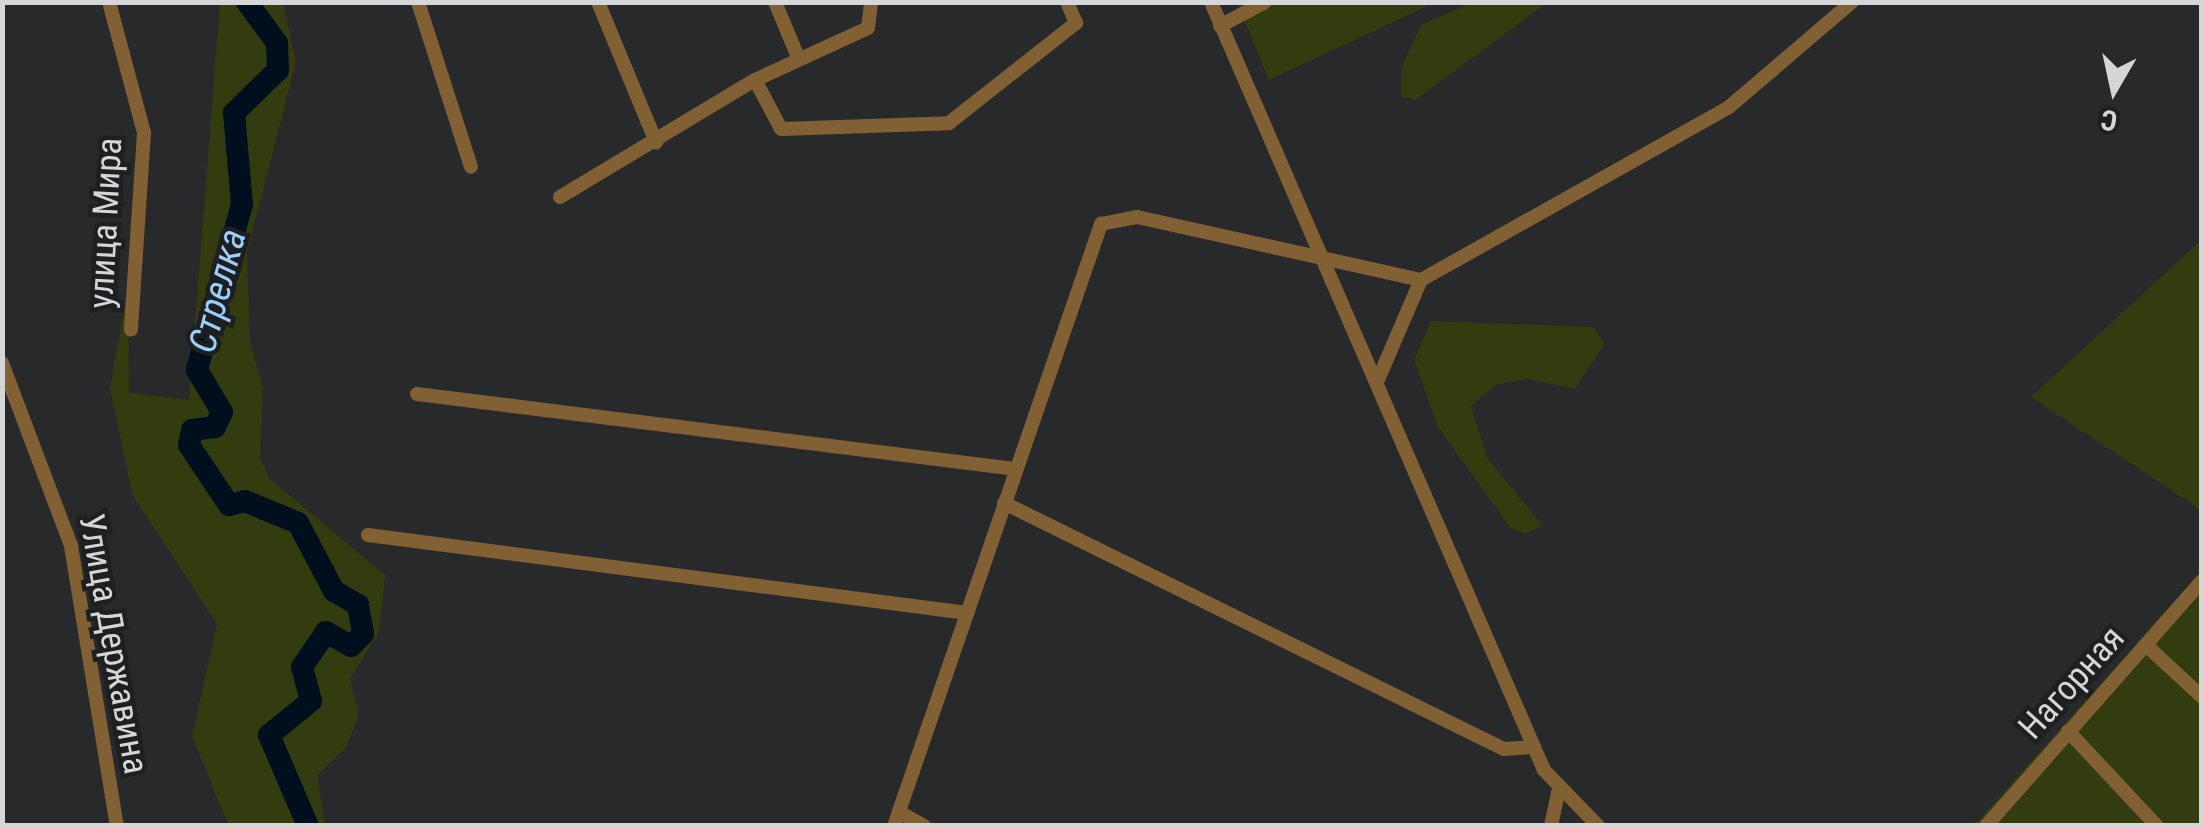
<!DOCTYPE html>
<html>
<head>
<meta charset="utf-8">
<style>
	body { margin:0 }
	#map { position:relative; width:2204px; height:828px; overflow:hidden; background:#27292b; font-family:"Roboto Condensed",sans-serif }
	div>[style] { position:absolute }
	.green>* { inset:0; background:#333c0e }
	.river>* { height:22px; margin:-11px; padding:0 11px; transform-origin:11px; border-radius:11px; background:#000f1e }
	.street>* { height:14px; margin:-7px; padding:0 7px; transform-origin:7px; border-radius:7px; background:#816033 }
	span { translate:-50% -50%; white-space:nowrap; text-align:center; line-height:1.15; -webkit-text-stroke:9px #1e1f21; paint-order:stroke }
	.street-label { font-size:35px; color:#d5d6d7 }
	.water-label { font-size:38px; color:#9cd0fc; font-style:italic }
	.frame { position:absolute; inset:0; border:5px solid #d5d6d7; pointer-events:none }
	.north { position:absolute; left:2064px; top:40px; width:100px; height:100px; -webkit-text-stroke:8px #1e1f21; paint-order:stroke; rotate:189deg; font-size:28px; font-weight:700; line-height:40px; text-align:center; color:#d5d6d7 }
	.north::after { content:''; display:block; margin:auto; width:35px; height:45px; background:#d5d6d7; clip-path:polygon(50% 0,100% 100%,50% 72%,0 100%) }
</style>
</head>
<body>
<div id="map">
	<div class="green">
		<div style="clip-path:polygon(1473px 2px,1547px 3px,1415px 100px,1401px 97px,1401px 68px,1421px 25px)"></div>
		<div style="clip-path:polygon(220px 3px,283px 3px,296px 62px,247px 252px,250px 342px,263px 387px,260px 457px,269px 478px,385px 575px,379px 632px,350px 679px,359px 714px,346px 747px,317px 776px,325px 825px,230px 825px,225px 817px,192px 736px,217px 624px,132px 494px,110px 388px,128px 288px,129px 393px,189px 400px)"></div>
		<div style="clip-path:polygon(1237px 3px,1434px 3px,1269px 80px)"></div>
		<div style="clip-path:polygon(2201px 240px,2201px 510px,2031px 397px)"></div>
		<div style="clip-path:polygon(1431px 321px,1593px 327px,1605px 344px,1575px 389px,1528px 379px,1497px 384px,1471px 406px,1488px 459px,1543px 526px,1525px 534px,1510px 527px,1438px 427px,1414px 360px)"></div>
		<div style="clip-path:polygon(2201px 571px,2201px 825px,1964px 826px,1978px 821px)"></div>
	</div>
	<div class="river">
		<div style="left:247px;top:2px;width:51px;rotate:53.8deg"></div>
		<div style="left:277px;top:43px;width:27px;rotate:88deg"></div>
		<div style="left:278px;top:70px;width:62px;rotate:135.7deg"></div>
		<div style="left:234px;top:113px;width:91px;rotate:85deg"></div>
		<div style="left:242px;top:204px;width:172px;rotate:105.2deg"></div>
		<div style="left:197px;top:370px;width:49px;rotate:59.2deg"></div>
		<div style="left:222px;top:412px;width:17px;rotate:115deg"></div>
		<div style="left:215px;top:427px;width:23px;rotate:173deg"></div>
		<div style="left:192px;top:430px;width:15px;rotate:101deg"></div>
		<div style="left:189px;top:445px;width:72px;rotate:56.3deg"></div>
		<div style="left:229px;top:505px;width:16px;rotate:-14deg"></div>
		<div style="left:245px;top:501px;width:57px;rotate:22.5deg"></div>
		<div style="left:298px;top:523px;width:77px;rotate:62.1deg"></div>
		<div style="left:334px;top:591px;width:28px;rotate:30deg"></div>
		<div style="left:358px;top:605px;width:29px;rotate:80deg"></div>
		<div style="left:363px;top:634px;width:17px;rotate:135deg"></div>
		<div style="left:351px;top:646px;width:29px;rotate:-151deg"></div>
		<div style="left:326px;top:632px;width:42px;rotate:124.4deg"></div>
		<div style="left:302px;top:667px;width:35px;rotate:75deg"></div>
		<div style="left:311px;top:701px;width:54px;rotate:141deg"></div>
		<div style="left:269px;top:735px;width:99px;rotate:66.8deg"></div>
	</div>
	<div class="street">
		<div style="left:109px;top:2px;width:136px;rotate:75deg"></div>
		<div style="left:144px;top:133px;width:197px;rotate:93.8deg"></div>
		<div style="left:418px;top:2px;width:173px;rotate:72.2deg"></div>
		<div style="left:598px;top:2px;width:152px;rotate:67.5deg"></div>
		<div style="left:775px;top:2px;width:60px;rotate:67.3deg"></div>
		<div style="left:1211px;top:2px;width:837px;rotate:66.56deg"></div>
		<div style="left:1544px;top:770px;width:78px;rotate:46deg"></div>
		<div style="left:1220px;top:26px;width:51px;rotate:-28.1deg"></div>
		<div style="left:755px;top:80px;width:55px;rotate:62deg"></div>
		<div style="left:781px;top:129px;width:168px;rotate:-2deg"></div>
		<div style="left:949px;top:123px;width:162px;rotate:-38.2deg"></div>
		<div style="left:1076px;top:23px;width:23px;rotate:-113deg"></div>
		<div style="left:560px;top:197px;width:227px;rotate:-31deg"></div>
		<div style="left:755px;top:80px;width:124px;rotate:-24.7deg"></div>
		<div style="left:868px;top:28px;width:26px;rotate:-83deg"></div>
		<div style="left:2px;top:363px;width:196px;rotate:69.3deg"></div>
		<div style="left:71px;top:546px;width:284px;rotate:80.7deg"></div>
		<div style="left:1377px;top:382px;width:111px;rotate:-66.7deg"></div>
		<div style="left:417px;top:394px;width:604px;rotate:7.14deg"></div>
		<div style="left:1004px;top:503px;width:557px;rotate:26.2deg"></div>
		<div style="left:1504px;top:749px;width:30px;rotate:-4deg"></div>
		<div style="left:368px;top:535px;width:604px;rotate:7.42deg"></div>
		<div style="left:2147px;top:646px;width:75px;rotate:42.8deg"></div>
		<div style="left:2068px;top:731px;width:130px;rotate:46.9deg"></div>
		<div style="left:899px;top:812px;width:29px;rotate:29deg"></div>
		<div style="left:894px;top:826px;width:637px;rotate:-71.02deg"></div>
		<div style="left:1101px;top:224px;width:37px;rotate:-11deg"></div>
		<div style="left:1137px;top:217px;width:291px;rotate:12.5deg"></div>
		<div style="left:1421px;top:280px;width:353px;rotate:-29.3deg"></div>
		<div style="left:1729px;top:107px;width:162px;rotate:-40.5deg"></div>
		<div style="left:1551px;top:826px;width:38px;rotate:-78deg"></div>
		<div style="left:1986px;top:826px;width:327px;rotate:-48.6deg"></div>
	</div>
	<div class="street-label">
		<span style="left:106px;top:223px;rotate:-87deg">улица Мира</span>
		<span style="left:113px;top:644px;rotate:80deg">Улица Державина</span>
		<span style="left:2072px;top:683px;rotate:-48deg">Нагорная</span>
	</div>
	<div class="water-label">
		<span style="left:218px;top:291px;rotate:-75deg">Стрелка</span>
	</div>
	<div class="frame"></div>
	<div class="north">С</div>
</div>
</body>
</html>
